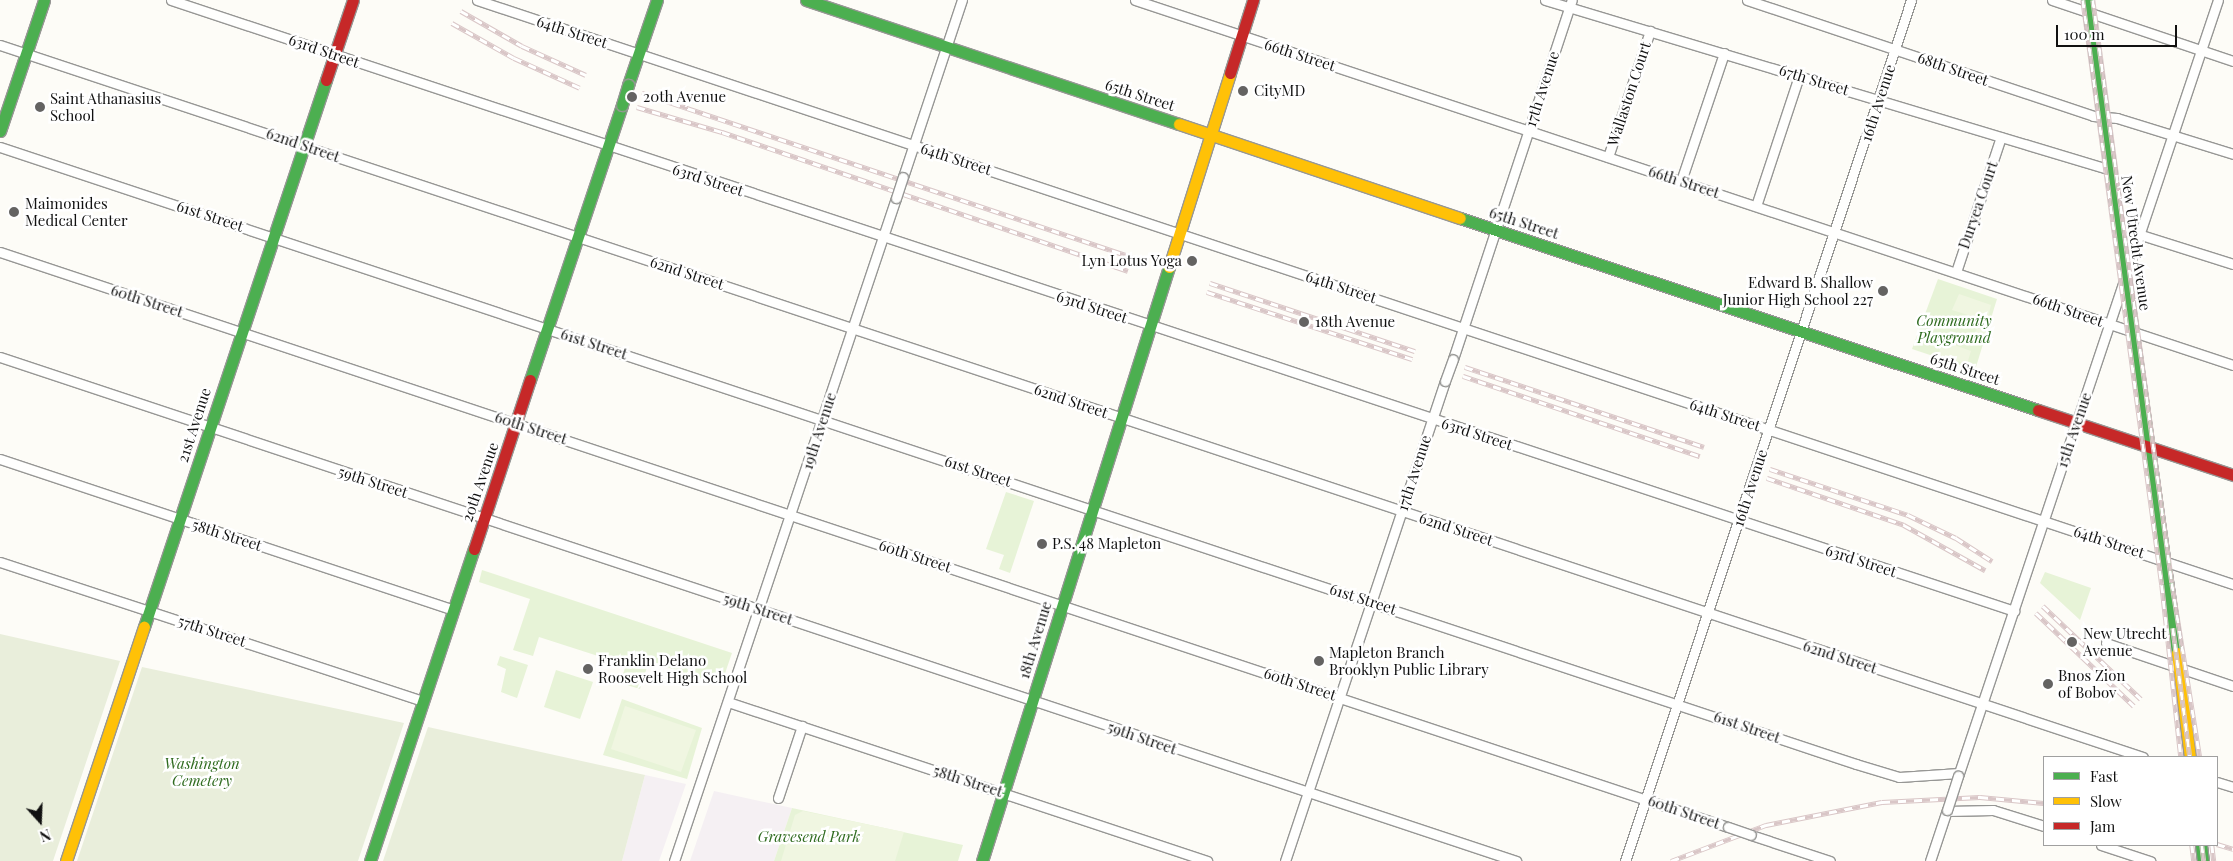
<!DOCTYPE html>
<html>
<head>
<meta charset="utf-8">
<style>
	body { margin:0 }
	#map { position:relative; width:2233px; height:861px; overflow:hidden; background:#fdfcf7; font-family:"Playfair Display",serif }
	div>[style] { position:absolute }
	.industrial>* { inset:0; background:#f5f0f3 }
	.green>* { inset:0; background:#e7f3d7 }
	.cemetery>* { inset:0; background:#e9eedb }
	.pitch>* { inset:0; background:#f0f6e1 }
	.round { border-radius:50% }
	.roads { filter:drop-shadow(1px 0 #979795) drop-shadow(-1px 0 #979795) drop-shadow(0 1px #979795) drop-shadow(0 -1px #979795) }
	.street>* { height:9px; margin:-4.5px; padding:0 4.5px; transform-origin:4.5px; border-radius:4.5px; background:#fffffe }
	.fast>* { height:11px; margin:-5.5px; padding:0 5.5px; transform-origin:5.5px; border-radius:5.5px; background:#4caf50 }
	.slow>* { height:11px; margin:-5.5px; padding:0 5.5px; transform-origin:5.5px; border-radius:5.5px; background:#ffc107 }
	.jam>* { height:11px; margin:-5.5px; padding:0 5.5px; transform-origin:5.5px; border-radius:5.5px; background:#c62828 }
	.rail>* { height:4.5px; margin-top:-2.25px; transform-origin:0; background:repeating-linear-gradient(90deg,#fff 0 8px,#d9c6c7 0 16px); box-sizing:border-box; border-block:1px solid #d9c6c7 }
	.bridges { filter:drop-shadow(1px 0 #979795) drop-shadow(-1px 0 #979795) drop-shadow(0 1px #979795) drop-shadow(0 -1px #979795) }
	.street-bridge>* { height:9px; margin:-4.5px; padding:0 4.5px; transform-origin:4.5px; border-radius:4.5px; background:#fffffe }
	.fast-bridge>* { height:11px; margin:-5.5px; padding:0 5.5px; transform-origin:5.5px; border-radius:5.5px; background:#4caf50 }
	.dots>* { width:14px; height:14px; translate:-50% -50%; box-sizing:border-box; border:2px solid #fff; border-radius:50% }
	span { translate:-50% -50%; white-space:nowrap; text-align:center; line-height:1.15; -webkit-text-stroke:5px #fff; paint-order:stroke }
	.street-label { font-size:15px; color:#111 }
	.poi-label { font-size:15px; color:#111 }
	.left { translate:0 -50%; text-align:left }
	.right { translate:-100% -50%; text-align:right }
	.park-label { font-size:15px; color:#2f6b1f; font-style:italic }
	.legend { position:absolute; left:2043px; top:756px; width:175px; height:90px; box-sizing:border-box; background:#fff; border:1px solid #a0a0a0; margin:0; padding:6px 9px; list-style:none; font-size:15px; color:#111 }
	.legend li { display:flex; align-items:center; gap:10px; height:25px }
	.legend b { width:25px; border:1px solid #a0a0a0 }
	.north { position:absolute; left:15px; top:796px; width:50px; height:50px; -webkit-text-stroke:4px #fff; paint-order:stroke; rotate:160deg; font-size:14px; font-weight:700; line-height:20px; text-align:center; color:#111 }
	.north::after { content:''; display:block; margin:auto; width:18px; height:22px; background:#111; clip-path:polygon(50% 0,100% 100%,50% 72%,0 100%) }
	.scale { position:absolute; left:2056px; top:25px; width:121px; height:22px; box-sizing:border-box; border:2px solid #111; border-top:0; padding-left:6px; font-size:15px; line-height:18px; white-space:nowrap; color:#111; -webkit-text-stroke:4px #fff; paint-order:stroke }
</style>
</head>
<body>
<div id="map">
	<div class="industrial">
		<div style="clip-path:polygon(645px 775px,686px 784px,659px 861px,622px 861px)"></div>
		<div style="clip-path:polygon(714px 791px,792px 808px,774px 861px,690px 861px)"></div>
	</div>
	<div class="green">
		<div style="clip-path:polygon(1938px 279px,1997px 299px,1975px 370px,1912px 349px)"></div>
		<div style="clip-path:polygon(1006px 492px,1034px 501px,1010px 573px,999px 569px,1004px 555px,986px 549px)"></div>
		<div style="clip-path:polygon(482px 570px,732px 653px,721px 685px,649px 661px,640px 689px,620px 683px,626px 665px,539px 637px,533px 656px,513px 650px,530px 599px,479px 582px)"></div>
		<div style="clip-path:polygon(2045px 572px,2091px 588px,2080px 620px,2040px 583px)"></div>
		<div style="clip-path:polygon(500px 656px,528px 665px,517px 698px,501px 692px,506px 669px,497px 665px)"></div>
		<div style="clip-path:polygon(556px 670px,593px 682px,580px 719px,544px 707px)"></div>
		<div style="clip-path:polygon(622px 699px,702px 728px,687px 779px,603px 755px)"></div>
		<div style="clip-path:polygon(792px 808px,963px 845px,958px 861px,774px 861px)"></div>
	</div>
	<div class="cemetery">
		<div style="clip-path:polygon(0 634px,120px 661px,53px 861px,0 861px)"></div>
		<div style="clip-path:polygon(142px 667px,404px 723px,358px 861px,77px 861px)"></div>
		<div style="clip-path:polygon(428px 727px,645px 775px,622px 861px,383px 861px)"></div>
	</div>
	<div class="pitch">
		<div style="clip-path:polygon(1959px 294px,1991px 305px,1987px 321px,1952px 310px)"></div>
		<div class="round" style="left:1974.5px;top:327.5px;width:11px;height:11px"></div>
		<div style="clip-path:polygon(1943px 341px,1971px 351px,1967px 364px,1938px 355px)"></div>
		<div style="clip-path:polygon(625px 706px,696px 730px,681px 772px,611px 749px)"></div>
		<div style="clip-path:polygon(803px 811px,904px 832px,895px 861px,781px 861px,795px 815px)"></div>
	</div>
	<div class="roads">
		<div class="street">
			<div style="left:171px;top:0;width:1942px;rotate:18.34deg"></div>
			<div style="left:477px;top:0;width:1851px;rotate:18.4deg"></div>
			<div style="left:1135px;top:0;width:1157px;rotate:18.39deg"></div>
			<div style="left:1545px;top:0;width:591px;rotate:16.72deg"></div>
			<div style="left:1747px;top:0;width:365px;rotate:18.5deg"></div>
			<div style="left:2093px;top:116px;width:24px;rotate:5deg"></div>
			<div style="left:2117px;top:118px;width:121px;rotate:17.2deg"></div>
			<div style="left:2052px;top:0;width:191px;rotate:18.6deg"></div>
			<div style="left:0;top:45px;width:2258px;rotate:18.38deg"></div>
			<div style="left:0;top:147px;width:1956px;rotate:18.39deg"></div>
			<div style="left:1856px;top:764px;width:45px;rotate:16.8deg"></div>
			<div style="left:1899px;top:777px;width:60px;rotate:-3.8deg"></div>
			<div style="left:1608px;top:157px;width:133px;rotate:-71.6deg"></div>
			<div style="left:903px;top:177px;width:187px;rotate:-71.6deg"></div>
			<div style="left:1681px;top:181px;width:135px;rotate:-71.4deg"></div>
			<div style="left:1756px;top:206px;width:137px;rotate:-71.7deg"></div>
			<div style="left:2119px;top:228px;width:120px;rotate:17.5deg"></div>
			<div style="left:0;top:252px;width:1821px;rotate:18.41deg"></div>
			<div style="left:1956px;top:272px;width:142px;rotate:-71.6deg"></div>
			<div style="left:0;top:357px;width:1598px;rotate:18.39deg"></div>
			<div style="left:1453px;top:359px;width:378px;rotate:-71.7deg"></div>
			<div style="left:0;top:459px;width:478px;rotate:18.4deg"></div>
			<div style="left:0;top:562px;width:445px;rotate:18.2deg"></div>
			<div style="left:2106px;top:643px;width:134px;rotate:18.7deg"></div>
			<div style="left:728px;top:702px;width:505px;rotate:18.36deg"></div>
			<div style="left:1958px;top:776px;width:818px;rotate:-71.48deg"></div>
			<div style="left:2217px;top:782px;width:17px;rotate:17deg"></div>
			<div style="left:778px;top:798px;width:76px;rotate:-71.6deg"></div>
			<div style="left:1947px;top:811px;width:46px;rotate:-1.2deg"></div>
			<div style="left:1993px;top:810px;width:53px;rotate:17.4deg"></div>
			<div style="left:1751px;top:835px;width:83px;rotate:18.2deg"></div>
			<div style="left:2101px;top:845px;width:52px;rotate:18.1deg"></div>
			<div style="left:674px;top:861px;width:699px;rotate:-71.49deg"></div>
			<div style="left:1285px;top:861px;width:506px;rotate:-71.57deg"></div>
			<div style="left:1625px;top:861px;width:907px;rotate:-71.62deg"></div>
			<div style="left:1930px;top:861px;width:54px;rotate:-71.6deg"></div>
		</div>
		<div class="fast">
			<div style="left:806px;top:0;width:393px;rotate:18.4deg"></div>
			<div style="left:2087px;top:0;width:659px;rotate:82.15deg"></div>
			<div style="left:628px;top:85px;width:90px;rotate:-71.2deg"></div>
			<div style="left:0;top:131px;width:138px;rotate:-71.4deg"></div>
			<div style="left:1460px;top:218px;width:609px;rotate:18.38deg"></div>
			<div style="left:530px;top:380px;width:290px;rotate:-71.5deg"></div>
			<div style="left:144px;top:627px;width:576px;rotate:-71.6deg"></div>
			<div style="left:2201px;top:845px;width:16px;rotate:83deg"></div>
			<div style="left:370px;top:861px;width:329px;rotate:-71.6deg"></div>
			<div style="left:982px;top:861px;width:623px;rotate:-72.53deg"></div>
		</div>
		<div class="slow">
			<div style="left:1179px;top:124px;width:296px;rotate:18.5deg"></div>
			<div style="left:1169px;top:267px;width:203px;rotate:-72.5deg"></div>
			<div style="left:2177px;top:653px;width:105px;rotate:82.9deg"></div>
			<div style="left:66px;top:861px;width:247px;rotate:-71.6deg"></div>
		</div>
		<div class="jam">
			<div style="left:1230px;top:73px;width:77px;rotate:-72.5deg"></div>
			<div style="left:326px;top:80px;width:84px;rotate:-71.4deg"></div>
			<div style="left:2038px;top:410px;width:206px;rotate:18.4deg"></div>
			<div style="left:474px;top:549px;width:178px;rotate:-71.7deg"></div>
		</div>
	</div>
	<div class="rail">
		<div style="left:2083px;top:0;width:590px;rotate:82.31deg"></div>
		<div style="left:2162px;top:585px;width:173px;rotate:83.7deg"></div>
		<div style="left:2093px;top:0;width:588px;rotate:82.28deg"></div>
		<div style="left:2172px;top:583px;width:176px;rotate:80.9deg"></div>
		<div style="left:461px;top:11px;width:70px;rotate:29.8deg"></div>
		<div style="left:522px;top:46px;width:70px;rotate:24.4deg"></div>
		<div style="left:452px;top:23px;width:71px;rotate:29.4deg"></div>
		<div style="left:514px;top:58px;width:72px;rotate:24.4deg"></div>
		<div style="left:642px;top:93px;width:517px;rotate:18.51deg"></div>
		<div style="left:637px;top:107px;width:89px;rotate:16.4deg"></div>
		<div style="left:722px;top:132px;width:429px;rotate:18.9deg"></div>
		<div style="left:1210px;top:283px;width:216px;rotate:18.4deg"></div>
		<div style="left:1207px;top:292px;width:216px;rotate:18.1deg"></div>
		<div style="left:1465px;top:367px;width:252px;rotate:18.5deg"></div>
		<div style="left:1463px;top:376px;width:250px;rotate:18.7deg"></div>
		<div style="left:1770px;top:469px;width:145px;rotate:18.4deg"></div>
		<div style="left:1908px;top:515px;width:53px;rotate:25.6deg"></div>
		<div style="left:1956px;top:538px;width:43px;rotate:32.6deg"></div>
		<div style="left:1767px;top:478px;width:145px;rotate:18.9deg"></div>
		<div style="left:1904px;top:525px;width:93px;rotate:29.1deg"></div>
		<div style="left:2043px;top:606px;width:135px;rotate:43.5deg"></div>
		<div style="left:2036px;top:613px;width:135px;rotate:43.5deg"></div>
		<div style="left:2173px;top:628px;width:130px;rotate:82.5deg"></div>
		<div style="left:2217px;top:844px;width:17px;rotate:17deg"></div>
		<div style="left:2192px;top:845px;width:16px;rotate:83deg"></div>
		<div style="left:2202px;top:845px;width:16px;rotate:83deg"></div>
		<div style="left:2212px;top:845px;width:16px;rotate:83deg"></div>
		<div style="left:1671px;top:861px;width:102px;rotate:-20.8deg"></div>
		<div style="left:1766px;top:825px;width:118px;rotate:-11.2deg"></div>
		<div style="left:1882px;top:802px;width:98px;rotate:-2.9deg"></div>
		<div style="left:1980px;top:797px;width:64px;rotate:5.4deg"></div>
	</div>
	<div class="bridges">
		<div class="street-bridge">
			<div style="left:896px;top:198px;width:22px;rotate:-72deg"></div>
			<div style="left:1445px;top:381px;width:23px;rotate:-70deg"></div>
			<div style="left:1947px;top:810px;width:36px;rotate:-72deg"></div>
			<div style="left:1728px;top:827px;width:24px;rotate:19deg"></div>
		</div>
		<div class="fast-bridge">
			<div style="left:622px;top:105px;width:21px;rotate:-73deg"></div>
		</div>
	</div>
	<div class="dots">
		<div style="left:1243px;top:91px;background:#646362"></div>
		<div style="left:632px;top:97px;background:#646362"></div>
		<div style="left:40px;top:107px;background:#646362"></div>
		<div style="left:14px;top:212px;background:#646362"></div>
		<div style="left:1192px;top:261px;background:#646362"></div>
		<div style="left:1883px;top:291px;background:#646362"></div>
		<div style="left:1304px;top:322px;background:#646362"></div>
		<div style="left:1042px;top:544px;background:#646362"></div>
		<div style="left:2072px;top:642px;background:#646362"></div>
		<div style="left:1319px;top:661px;background:#646362"></div>
		<div style="left:588px;top:669px;background:#646362"></div>
		<div style="left:2048px;top:684px;background:#646362"></div>
	</div>
	<div class="street-label">
		<span style="left:572px;top:32px;rotate:18deg">64th Street</span>
		<span style="left:324px;top:51px;rotate:19deg">63rd Street</span>
		<span style="left:1300px;top:55px;rotate:18deg">66th Street</span>
		<span style="left:1953px;top:69px;rotate:19deg">68th Street</span>
		<span style="left:1814px;top:80px;rotate:17deg">67th Street</span>
		<span style="left:1542px;top:89px;rotate:-72deg">17th Avenue</span>
		<span style="left:1629px;top:94px;rotate:-72deg">Wallaston Court</span>
		<span style="left:1140px;top:95px;rotate:18deg">65th Street</span>
		<span style="left:1878px;top:103px;rotate:-72deg">16th Avenue</span>
		<span style="left:303px;top:145px;rotate:19deg">62nd Street</span>
		<span style="left:956px;top:159px;rotate:18deg">64th Street</span>
		<span style="left:708px;top:180px;rotate:18deg">63rd Street</span>
		<span style="left:1684px;top:182px;rotate:18deg">66th Street</span>
		<span style="left:1978px;top:205px;rotate:-71deg">Duryea Court</span>
		<span style="left:210px;top:216px;rotate:18deg">61st Street</span>
		<span style="left:1524px;top:223px;rotate:18deg">65th Street</span>
		<span style="left:2136px;top:243px;rotate:82deg">New Utrecht Avenue</span>
		<span style="left:687px;top:273px;rotate:18deg">62nd Street</span>
		<span style="left:1341px;top:287px;rotate:18deg">64th Street</span>
		<span style="left:147px;top:301px;rotate:18deg">60th Street</span>
		<span style="left:1092px;top:307px;rotate:18deg">63rd Street</span>
		<span style="left:2068px;top:310px;rotate:19deg">66th Street</span>
		<span style="left:594px;top:344px;rotate:18deg">61st Street</span>
		<span style="left:1965px;top:369px;rotate:18deg">65th Street</span>
		<span style="left:1071px;top:401px;rotate:19deg">62nd Street</span>
		<span style="left:1725px;top:415px;rotate:18deg">64th Street</span>
		<span style="left:194px;top:425px;rotate:-72deg">21st Avenue</span>
		<span style="left:531px;top:428px;rotate:18deg">60th Street</span>
		<span style="left:2074px;top:430px;rotate:-71deg">15th Avenue</span>
		<span style="left:819px;top:431px;rotate:-72deg">19th Avenue</span>
		<span style="left:1477px;top:434px;rotate:18deg">63rd Street</span>
		<span style="left:978px;top:471px;rotate:18deg">61st Street</span>
		<span style="left:1414px;top:473px;rotate:-72deg">17th Avenue</span>
		<span style="left:373px;top:482px;rotate:18deg">59th Street</span>
		<span style="left:480px;top:482px;rotate:-71deg">20th Avenue</span>
		<span style="left:1750px;top:488px;rotate:-72deg">16th Avenue</span>
		<span style="left:1456px;top:529px;rotate:18deg">62nd Street</span>
		<span style="left:227px;top:535px;rotate:18deg">58th Street</span>
		<span style="left:2109px;top:542px;rotate:18deg">64th Street</span>
		<span style="left:915px;top:556px;rotate:18deg">60th Street</span>
		<span style="left:1861px;top:561px;rotate:18deg">63rd Street</span>
		<span style="left:1363px;top:599px;rotate:18deg">61st Street</span>
		<span style="left:758px;top:609px;rotate:18deg">59th Street</span>
		<span style="left:212px;top:631px;rotate:18deg">57th Street</span>
		<span style="left:1035px;top:640px;rotate:-73deg">18th Avenue</span>
		<span style="left:1840px;top:657px;rotate:18deg">62nd Street</span>
		<span style="left:1300px;top:684px;rotate:18deg">60th Street</span>
		<span style="left:1747px;top:727px;rotate:19deg">61st Street</span>
		<span style="left:1142px;top:738px;rotate:19deg">59th Street</span>
		<span style="left:968px;top:781px;rotate:18deg">58th Street</span>
		<span style="left:1684px;top:812px;rotate:19deg">60th Street</span>
	</div>
	<div class="poi-label">
		<span class="left" style="left:1254px;top:91px">CityMD</span>
		<span class="left" style="left:643px;top:97px">20th Avenue</span>
		<span class="left" style="left:50px;top:107px">Saint Athanasius<br>School</span>
		<span class="left" style="left:25px;top:212px">Maimonides<br>Medical Center</span>
		<span class="right" style="left:1182px;top:261px">Lyn Lotus Yoga</span>
		<span class="right" style="left:1873px;top:291px">Edward B. Shallow<br>Junior High School 227</span>
		<span class="left" style="left:1315px;top:322px">18th Avenue</span>
		<span class="left" style="left:1052px;top:544px">P.S. 48 Mapleton</span>
		<span class="left" style="left:2083px;top:642px">New Utrecht<br>Avenue</span>
		<span class="left" style="left:1329px;top:661px">Mapleton Branch<br>Brooklyn Public Library</span>
		<span class="left" style="left:598px;top:669px">Franklin Delano<br>Roosevelt High School</span>
		<span class="left" style="left:2058px;top:684px">Bnos Zion<br>of Bobov</span>
	</div>
	<div class="park-label">
		<span style="left:1954px;top:329px">Community<br>Playground</span>
		<span style="left:202px;top:772px">Washington<br>Cemetery</span>
		<span style="left:809px;top:837px">Gravesend Park</span>
	</div>
	<ul class="legend">
	<li><b style="height:6px;background:#4caf50"></b>Fast</li>
	<li><b style="height:6px;background:#ffc107"></b>Slow</li>
	<li><b style="height:6px;background:#c62828"></b>Jam</li>
	</ul>
	<div class="north">N</div>
	<div class="scale">100 m</div>
</div>
</body>
</html>
